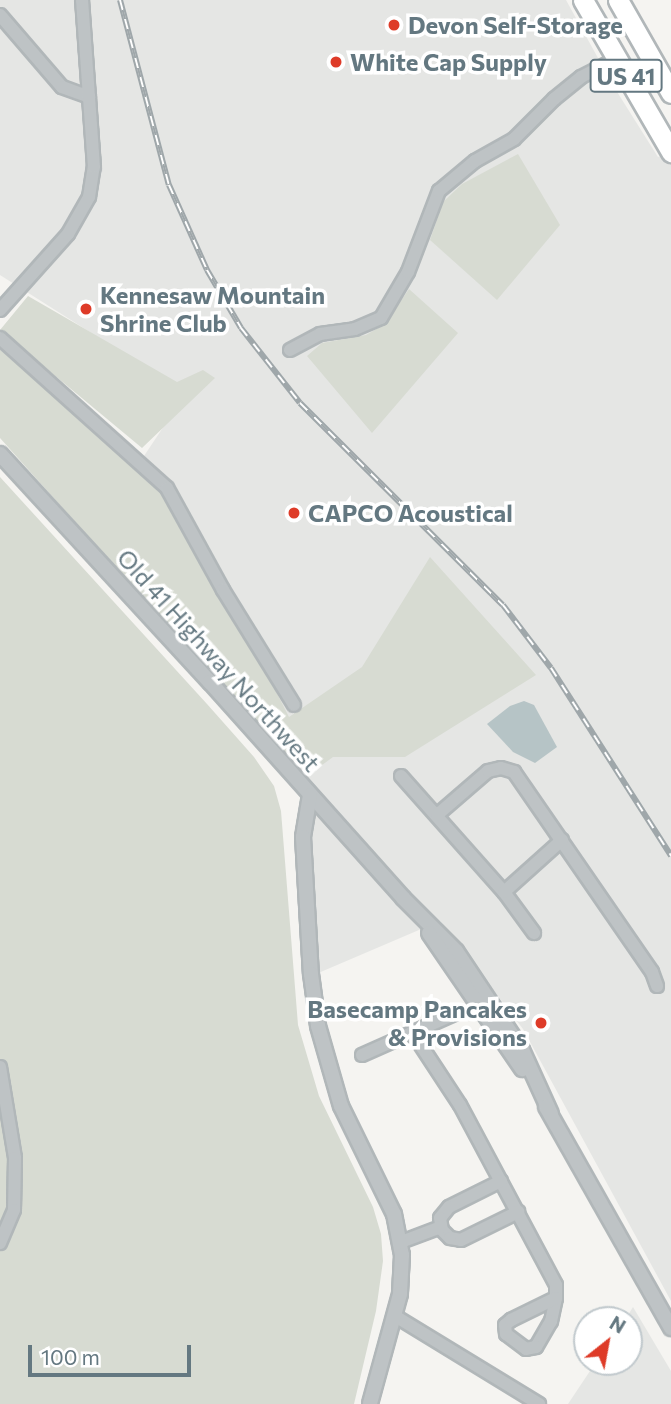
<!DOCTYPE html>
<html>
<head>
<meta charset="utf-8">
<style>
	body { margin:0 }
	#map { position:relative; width:671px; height:1404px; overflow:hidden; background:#f5f4f1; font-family:Commissioner,sans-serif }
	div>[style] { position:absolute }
	.built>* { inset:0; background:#e5e6e4 }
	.green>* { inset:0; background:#d7dbd2 }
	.water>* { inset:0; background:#b6c4c6 }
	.roads { filter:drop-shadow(2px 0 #b1b7b9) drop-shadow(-2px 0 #b1b7b9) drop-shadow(0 2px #b1b7b9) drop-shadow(0 -2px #b1b7b9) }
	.minor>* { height:12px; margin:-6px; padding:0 6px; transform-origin:6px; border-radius:6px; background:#bec3c5 }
	.tertiary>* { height:14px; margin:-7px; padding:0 7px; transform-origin:7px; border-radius:7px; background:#bec3c5 }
	.primary>* { height:19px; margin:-9.5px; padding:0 9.5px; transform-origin:9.5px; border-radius:9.5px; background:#fff }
	.rail>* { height:6px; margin-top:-3px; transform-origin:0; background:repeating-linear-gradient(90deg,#fff 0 10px,#9fa7aa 0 20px); box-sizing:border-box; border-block:2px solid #9fa7aa }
	.dots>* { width:19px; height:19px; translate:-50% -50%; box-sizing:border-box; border:4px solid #fff; border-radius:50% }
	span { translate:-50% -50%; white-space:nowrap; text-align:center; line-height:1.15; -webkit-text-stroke:7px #fff; paint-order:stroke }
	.shield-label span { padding:2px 5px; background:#fff; border:2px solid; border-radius:5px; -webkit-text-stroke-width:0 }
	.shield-label { font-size:23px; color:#647881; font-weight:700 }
	.poi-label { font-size:24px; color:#647881; font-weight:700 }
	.left { translate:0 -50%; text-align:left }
	.right { translate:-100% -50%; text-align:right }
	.street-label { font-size:24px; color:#647881 }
	.north { position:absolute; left:573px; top:1306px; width:70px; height:70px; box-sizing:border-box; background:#fff; border:2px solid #c1c9cd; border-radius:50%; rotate:31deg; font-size:19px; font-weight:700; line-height:28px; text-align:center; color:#647881 }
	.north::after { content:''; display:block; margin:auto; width:24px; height:32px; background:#de3b28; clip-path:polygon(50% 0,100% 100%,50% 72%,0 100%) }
	.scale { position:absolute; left:28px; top:1345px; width:163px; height:32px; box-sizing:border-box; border:4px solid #647881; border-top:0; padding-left:9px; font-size:21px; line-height:24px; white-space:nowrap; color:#647881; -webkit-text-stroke:5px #fff; paint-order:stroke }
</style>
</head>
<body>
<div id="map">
	<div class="built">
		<div style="clip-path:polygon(0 0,566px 0,614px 87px,658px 157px,671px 151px,671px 1301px,523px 1029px,440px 921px,316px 974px,303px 799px,265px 655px,138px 465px,186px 393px,0 275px)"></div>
		<div style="clip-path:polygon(633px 1307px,671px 1371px,671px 1404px,568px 1404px,596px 1362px,629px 1362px,629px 1320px,625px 1320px)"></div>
	</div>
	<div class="green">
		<div style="clip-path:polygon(518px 154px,560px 225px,497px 300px,430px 240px,443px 202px,462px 184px)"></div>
		<div style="clip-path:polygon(409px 289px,458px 333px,372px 433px,307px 356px,322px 343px,366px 335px,385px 324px)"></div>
		<div style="clip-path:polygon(28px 296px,177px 382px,203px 370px,215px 378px,142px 448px,0 330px)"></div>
		<div style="clip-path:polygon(0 347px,134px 465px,167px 501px,260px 660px,289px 717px,362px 667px,430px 557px,536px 675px,405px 757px,333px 757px,318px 768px,307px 769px,288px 760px,0 438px)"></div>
		<div style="clip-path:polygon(0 477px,207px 704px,254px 757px,274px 786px,281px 811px,298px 1025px,319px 1096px,373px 1207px,381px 1234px,383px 1261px,376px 1311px,354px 1404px,0 1404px)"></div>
	</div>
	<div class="water">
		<div style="clip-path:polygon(524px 701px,534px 705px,557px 747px,535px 763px,513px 752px,487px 724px,510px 706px)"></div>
	</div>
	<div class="roads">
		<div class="minor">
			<div style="left:0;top:15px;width:95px;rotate:49.3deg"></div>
			<div style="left:62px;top:87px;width:29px;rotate:20deg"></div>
			<div style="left:0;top:310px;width:102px;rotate:-48.2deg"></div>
			<div style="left:68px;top:234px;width:43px;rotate:-60.4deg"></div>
			<div style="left:89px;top:197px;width:30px;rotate:-81deg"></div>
			<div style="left:94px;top:167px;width:167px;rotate:-94.1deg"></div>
			<div style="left:0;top:338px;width:224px;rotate:41.9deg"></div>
			<div style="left:167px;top:488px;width:116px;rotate:61.2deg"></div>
			<div style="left:223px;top:590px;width:135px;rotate:58.3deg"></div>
			<div style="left:290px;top:350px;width:34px;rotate:-28deg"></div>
			<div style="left:320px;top:334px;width:35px;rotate:-8deg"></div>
			<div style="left:355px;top:329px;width:28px;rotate:-23deg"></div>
			<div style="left:381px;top:318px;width:53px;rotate:-59.6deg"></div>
			<div style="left:408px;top:272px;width:87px;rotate:-69.1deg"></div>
			<div style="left:439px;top:191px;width:47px;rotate:-39.8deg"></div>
			<div style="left:475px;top:161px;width:45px;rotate:-29.4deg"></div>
			<div style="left:514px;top:139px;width:57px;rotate:-45deg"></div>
			<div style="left:554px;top:99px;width:35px;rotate:-39deg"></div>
			<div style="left:581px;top:77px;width:39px;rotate:-27deg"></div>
			<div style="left:401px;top:776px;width:155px;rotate:48.4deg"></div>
			<div style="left:504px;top:892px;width:51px;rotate:53.8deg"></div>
			<div style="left:437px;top:815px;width:67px;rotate:-40.8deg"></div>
			<div style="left:488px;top:771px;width:13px;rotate:-13deg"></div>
			<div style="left:501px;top:768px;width:14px;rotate:17deg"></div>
			<div style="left:514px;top:772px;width:243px;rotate:55.4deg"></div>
			<div style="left:652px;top:972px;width:15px;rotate:70deg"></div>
			<div style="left:504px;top:892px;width:78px;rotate:-41.9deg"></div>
			<div style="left:412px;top:1032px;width:87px;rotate:56.7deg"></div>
			<div style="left:460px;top:1105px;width:204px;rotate:61.9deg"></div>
			<div style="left:556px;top:1285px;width:13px;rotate:90deg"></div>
			<div style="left:556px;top:1298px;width:24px;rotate:102deg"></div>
			<div style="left:551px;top:1321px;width:30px;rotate:120deg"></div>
			<div style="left:536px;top:1347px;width:10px;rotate:169deg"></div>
			<div style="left:526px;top:1349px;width:25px;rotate:-143deg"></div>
			<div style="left:506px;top:1334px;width:9px;rotate:-96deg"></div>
			<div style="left:505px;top:1325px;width:8px;rotate:-40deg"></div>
			<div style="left:511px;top:1320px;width:50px;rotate:-26.1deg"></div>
			<div style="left:362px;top:1055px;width:101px;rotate:-24deg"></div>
			<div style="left:0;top:1067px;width:92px;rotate:80.6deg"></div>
			<div style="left:15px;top:1158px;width:52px;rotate:91.1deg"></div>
			<div style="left:14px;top:1210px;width:36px;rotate:113deg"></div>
			<div style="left:501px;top:1181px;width:58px;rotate:153.4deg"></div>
			<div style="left:449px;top:1207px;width:14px;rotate:129deg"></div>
			<div style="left:440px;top:1218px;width:12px;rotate:81deg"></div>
			<div style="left:442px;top:1230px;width:11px;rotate:45deg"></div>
			<div style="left:450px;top:1238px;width:11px;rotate:10deg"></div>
			<div style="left:461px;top:1240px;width:64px;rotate:-26.2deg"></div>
			<div style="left:401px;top:1242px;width:43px;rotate:-20.6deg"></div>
			<div style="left:395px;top:1316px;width:169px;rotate:31.4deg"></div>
		</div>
		<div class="tertiary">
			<div style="left:0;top:454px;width:310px;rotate:47.4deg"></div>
			<div style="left:210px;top:682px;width:290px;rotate:48.2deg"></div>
			<div style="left:403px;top:898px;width:75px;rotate:45deg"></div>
			<div style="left:456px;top:951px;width:119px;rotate:56.3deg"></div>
			<div style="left:522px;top:1050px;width:70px;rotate:65.6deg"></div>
			<div style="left:310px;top:795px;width:43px;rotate:99.5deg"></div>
			<div style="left:303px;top:837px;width:137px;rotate:86.7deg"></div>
			<div style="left:311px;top:974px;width:52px;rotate:82.3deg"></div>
			<div style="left:318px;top:1026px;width:83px;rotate:74deg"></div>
			<div style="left:341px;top:1106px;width:120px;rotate:63.9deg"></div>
			<div style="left:394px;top:1214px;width:42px;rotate:79deg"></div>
			<div style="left:402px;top:1255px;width:39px;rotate:93deg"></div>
			<div style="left:400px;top:1294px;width:114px;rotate:105.3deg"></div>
			<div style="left:429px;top:933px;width:165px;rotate:55.6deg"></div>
			<div style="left:546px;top:1107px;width:254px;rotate:60.5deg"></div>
		</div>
		<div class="primary">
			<div style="left:583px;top:0;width:176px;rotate:59.9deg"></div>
			<div style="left:618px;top:0;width:107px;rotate:60.3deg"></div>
		</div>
	</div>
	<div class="rail">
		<div style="left:120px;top:0;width:191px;rotate:75.2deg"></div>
		<div style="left:169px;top:185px;width:93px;rotate:65.9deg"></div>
		<div style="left:207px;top:270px;width:67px;rotate:59.6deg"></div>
		<div style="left:241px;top:328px;width:95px;rotate:51.8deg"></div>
		<div style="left:300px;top:403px;width:286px;rotate:44.9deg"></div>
		<div style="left:503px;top:605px;width:79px;rotate:52.7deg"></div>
		<div style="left:551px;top:668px;width:223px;rotate:57.4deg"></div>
	</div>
	<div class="dots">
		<div style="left:394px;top:25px;background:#de3b28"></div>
		<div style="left:336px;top:62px;background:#de3b28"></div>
		<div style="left:86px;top:309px;background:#de3b28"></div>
		<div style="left:294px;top:513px;background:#de3b28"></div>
		<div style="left:541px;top:1023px;background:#de3b28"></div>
	</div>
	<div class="shield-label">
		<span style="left:626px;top:76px">US 41</span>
	</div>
	<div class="poi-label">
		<span class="left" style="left:408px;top:25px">Devon Self-Storage</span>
		<span class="left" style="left:350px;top:62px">White Cap Supply</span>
		<span class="left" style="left:100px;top:309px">Kennesaw Mountain<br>Shrine Club</span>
		<span class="left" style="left:308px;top:513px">CAPCO Acoustical</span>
		<span class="right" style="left:527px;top:1023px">Basecamp Pancakes<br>&amp; Provisions</span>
	</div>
	<div class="street-label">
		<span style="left:219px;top:660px;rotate:48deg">Old 41 Highway Northwest</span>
	</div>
	<div class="north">N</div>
	<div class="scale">100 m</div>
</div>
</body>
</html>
